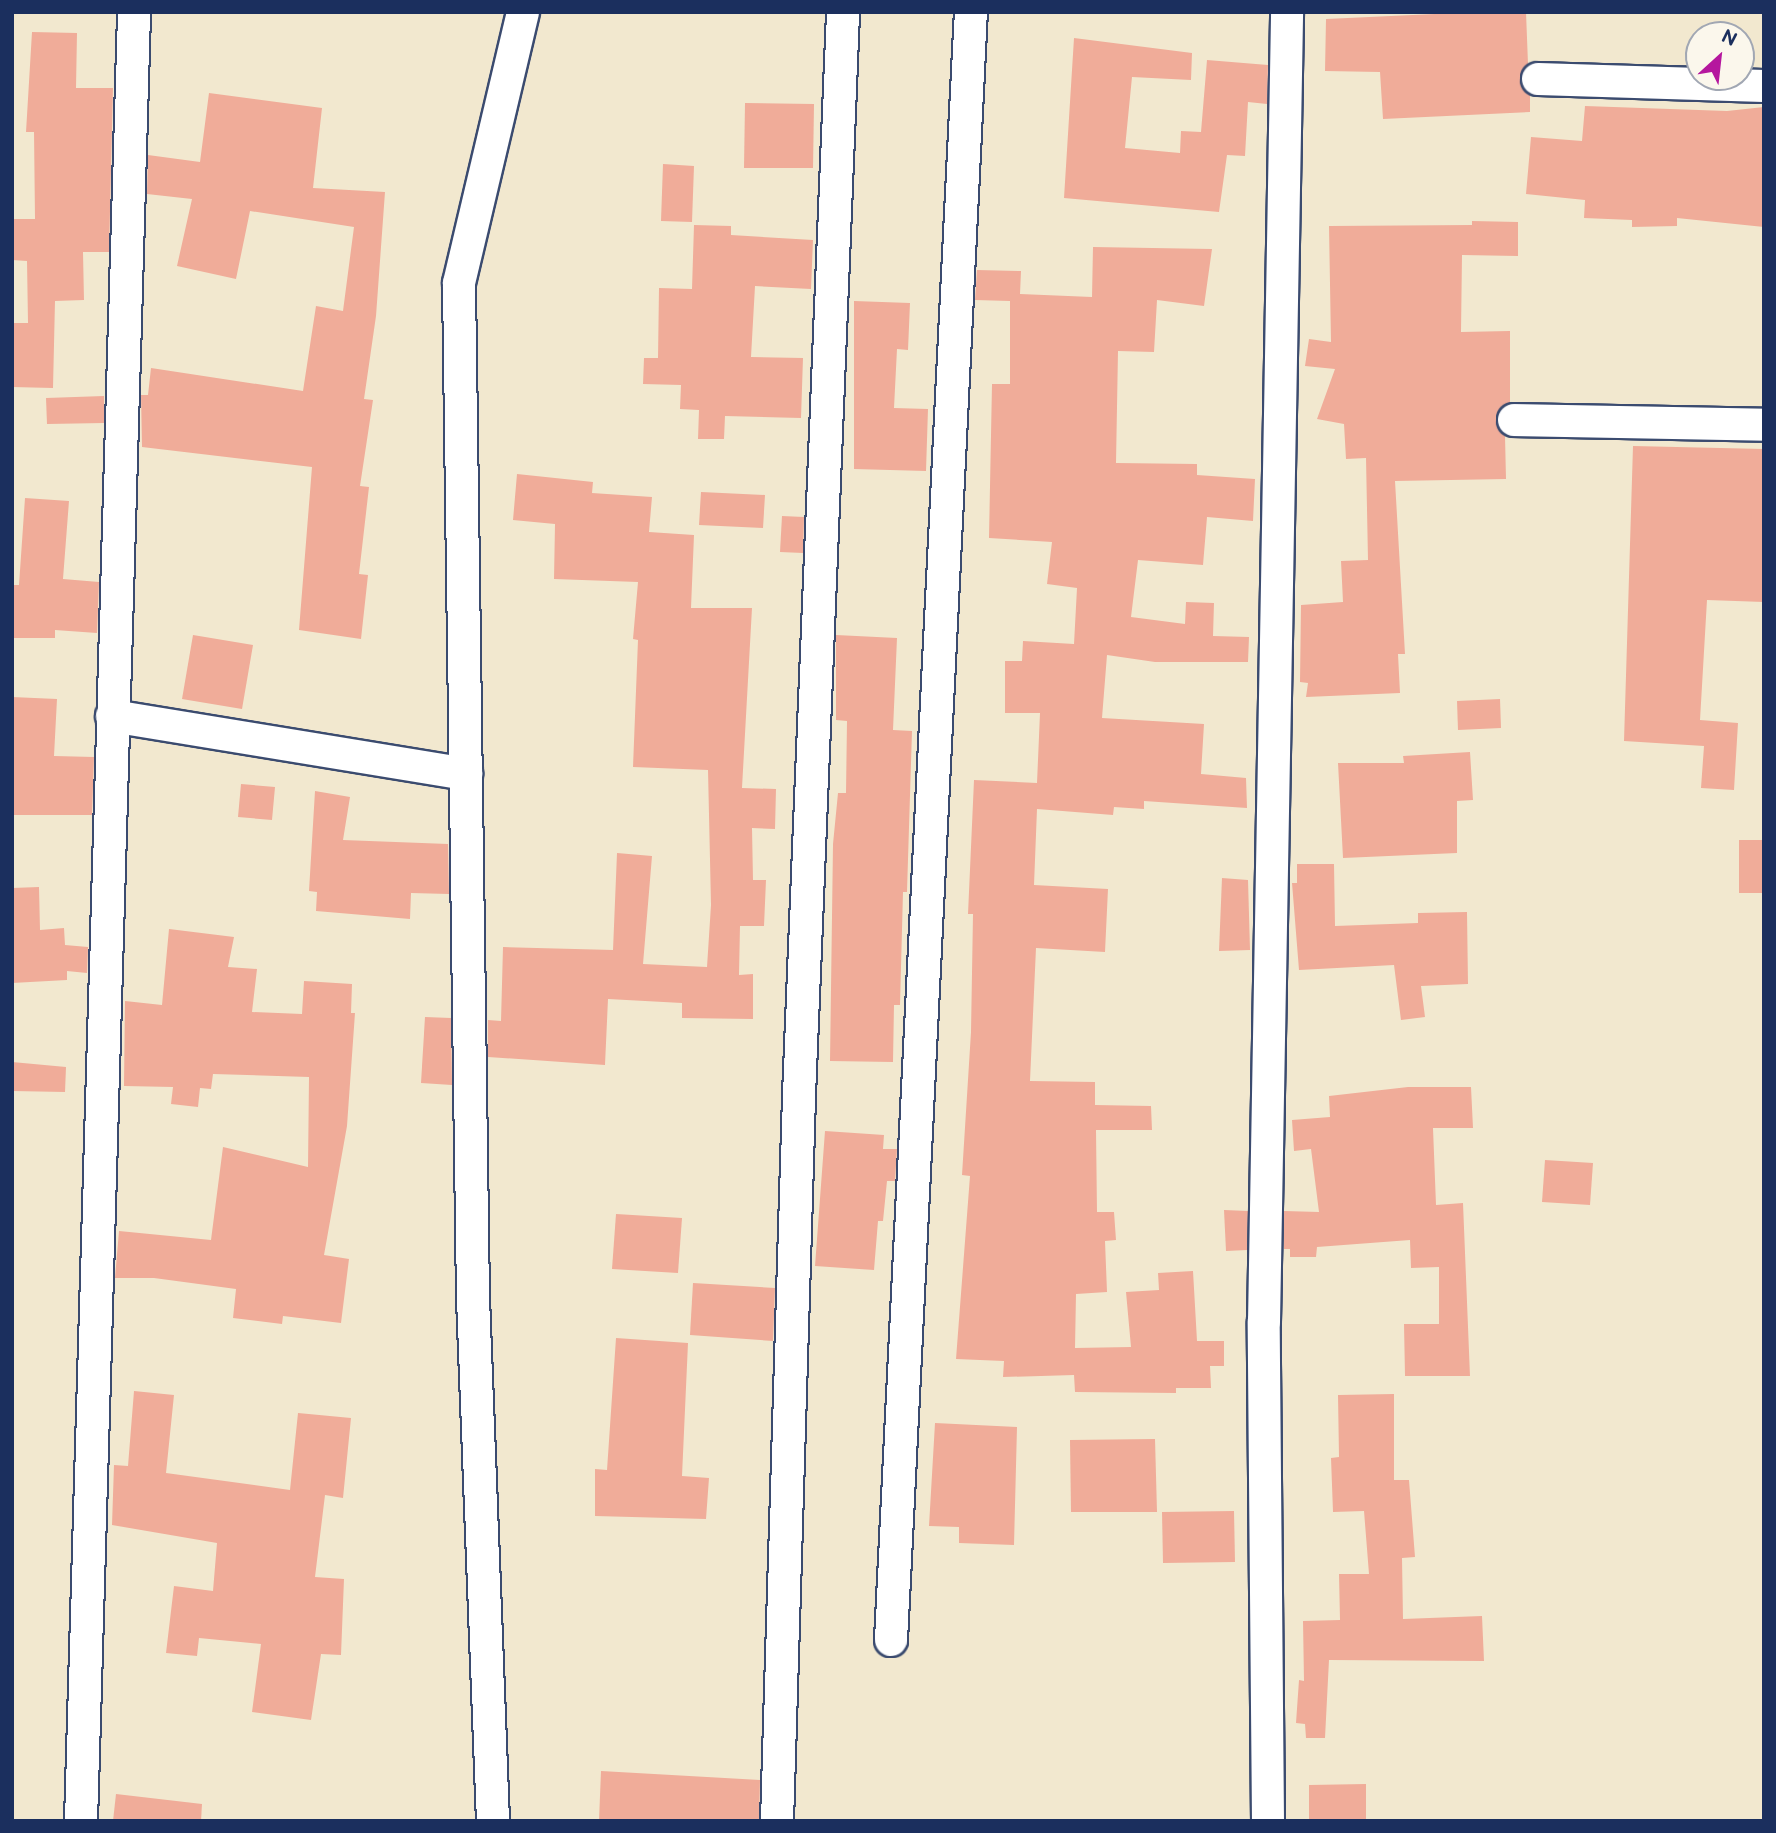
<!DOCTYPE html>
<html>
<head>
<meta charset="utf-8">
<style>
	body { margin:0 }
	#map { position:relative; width:1776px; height:1833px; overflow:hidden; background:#f2e8cf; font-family:"Balsamiq Sans",sans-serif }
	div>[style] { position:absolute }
	.building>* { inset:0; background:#f0ac99 }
	.roads { filter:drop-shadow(2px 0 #3b4b6f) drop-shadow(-2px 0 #3b4b6f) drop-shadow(0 2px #3b4b6f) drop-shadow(0 -2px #3b4b6f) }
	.street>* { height:32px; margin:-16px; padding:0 16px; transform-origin:16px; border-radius:16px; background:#fff }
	span { translate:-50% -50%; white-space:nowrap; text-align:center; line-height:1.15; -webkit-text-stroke:7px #fbf7ec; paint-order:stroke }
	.frame { position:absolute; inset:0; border:14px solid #1b2f5e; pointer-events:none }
	.north { position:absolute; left:1685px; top:21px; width:70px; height:70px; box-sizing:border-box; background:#fbf7ec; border:2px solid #a1a7b3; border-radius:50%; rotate:27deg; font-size:19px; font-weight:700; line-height:28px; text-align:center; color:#1b2f5e }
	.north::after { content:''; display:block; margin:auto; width:24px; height:32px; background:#b5179e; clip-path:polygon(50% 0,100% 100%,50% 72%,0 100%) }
</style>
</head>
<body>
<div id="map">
	<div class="building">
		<div style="clip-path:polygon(1478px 12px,1526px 12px,1528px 64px,1520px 79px,1530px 95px,1530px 112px,1383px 119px,1380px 72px,1325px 71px,1326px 19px)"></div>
		<div style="clip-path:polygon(32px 32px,77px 33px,76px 88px,113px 88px,109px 252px,83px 252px,84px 300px,55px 301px,53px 388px,12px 387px,12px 323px,28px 323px,27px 261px,12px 260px,12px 219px,35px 219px,34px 132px,26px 132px)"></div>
		<div style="clip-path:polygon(1074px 38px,1192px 53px,1191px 80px,1132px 77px,1125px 148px,1180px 153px,1181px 131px,1201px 132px,1207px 60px,1268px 65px,1267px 104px,1248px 102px,1245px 156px,1227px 155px,1219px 212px,1064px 198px)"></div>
		<div style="clip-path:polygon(209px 93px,322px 108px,313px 188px,385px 192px,376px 316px,364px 399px,373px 400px,360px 486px,369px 487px,359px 574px,368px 575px,361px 639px,299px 630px,312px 467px,142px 447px,141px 395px,148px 395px,151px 368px,303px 391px,316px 306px,343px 311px,354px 227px,250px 211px,236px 279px,177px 266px,192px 199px,147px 194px,148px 155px,200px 162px)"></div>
		<div style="clip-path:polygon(745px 103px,814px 104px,813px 168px,744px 168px)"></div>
		<div style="clip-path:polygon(1585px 106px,1727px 111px,1764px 107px,1764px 227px,1677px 218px,1677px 226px,1632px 227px,1632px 220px,1584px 218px,1585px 200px,1526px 194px,1531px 137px,1582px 141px)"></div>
		<div style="clip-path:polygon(663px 164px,694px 166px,692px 222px,661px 221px)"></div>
		<div style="clip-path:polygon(1472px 221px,1518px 222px,1518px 256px,1462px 255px,1461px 332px,1510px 331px,1510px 403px,1499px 410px,1496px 419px,1505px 436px,1506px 479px,1395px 481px,1405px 654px,1398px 654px,1400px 693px,1306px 697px,1308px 683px,1300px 682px,1301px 605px,1343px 602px,1341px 561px,1368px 560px,1366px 458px,1346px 459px,1344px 424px,1317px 419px,1335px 369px,1305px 366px,1309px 339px,1331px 342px,1329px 226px,1472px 225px)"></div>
		<div style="clip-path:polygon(694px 225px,731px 226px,731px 235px,813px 240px,811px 289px,755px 286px,751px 357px,803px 358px,801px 418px,725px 416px,724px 439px,698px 439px,699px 410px,680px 409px,681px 385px,643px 384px,644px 358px,658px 358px,659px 288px,692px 289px)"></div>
		<div style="clip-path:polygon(1093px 247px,1212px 249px,1204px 306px,1157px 300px,1154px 352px,1118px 351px,1116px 463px,1197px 464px,1197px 475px,1255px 479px,1253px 521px,1207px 517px,1203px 565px,1138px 560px,1131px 617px,1185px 624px,1186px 602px,1214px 603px,1213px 636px,1249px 637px,1248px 662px,1155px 662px,1107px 655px,1102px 718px,1204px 724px,1201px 774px,1246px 778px,1247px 808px,1144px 801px,1144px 809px,1114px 807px,1113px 815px,1037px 809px,1034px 885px,1108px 889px,1105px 952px,1036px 948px,1030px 1081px,1095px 1082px,1095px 1105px,1151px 1106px,1152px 1130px,1096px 1130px,1097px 1212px,1114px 1212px,1116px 1240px,1105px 1241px,1107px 1292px,1076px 1294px,1075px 1348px,1131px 1347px,1126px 1292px,1159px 1290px,1158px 1273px,1193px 1271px,1197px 1341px,1224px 1341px,1224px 1366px,1210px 1366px,1211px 1388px,1176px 1388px,1176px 1393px,1075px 1392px,1074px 1375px,1003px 1377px,1004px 1361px,956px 1359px,970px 1176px,962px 1175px,971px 1032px,973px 914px,968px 914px,974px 780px,1037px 783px,1040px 713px,1005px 713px,1005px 661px,1022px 661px,1023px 641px,1074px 644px,1077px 588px,1047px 584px,1052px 542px,989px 538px,992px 384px,1010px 384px,1010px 301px,975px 300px,977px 270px,1021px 271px,1020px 294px,1092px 297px)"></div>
		<div style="clip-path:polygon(854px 301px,910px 303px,908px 350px,897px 349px,894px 408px,928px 409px,926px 471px,854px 469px)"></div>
		<div style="clip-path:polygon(104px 396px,104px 423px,47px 424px,46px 398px)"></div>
		<div style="clip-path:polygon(1633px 446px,1764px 449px,1764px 602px,1707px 600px,1700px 720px,1738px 723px,1734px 790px,1701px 788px,1704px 746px,1624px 741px)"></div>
		<div style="clip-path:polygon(517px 474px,593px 482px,592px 493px,652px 497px,649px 532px,694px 535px,691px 608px,752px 608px,742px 788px,776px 789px,775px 829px,752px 828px,753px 880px,766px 880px,764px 926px,740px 926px,739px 975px,753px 974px,753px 1019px,682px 1018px,682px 1003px,608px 999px,605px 1065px,488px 1057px,488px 1020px,501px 1021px,503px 947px,613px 950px,617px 853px,652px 856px,643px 964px,707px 967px,711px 905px,708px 770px,633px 767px,638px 640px,633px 639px,638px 582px,554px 579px,555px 524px,513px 520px)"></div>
		<div style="clip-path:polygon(701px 492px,765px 495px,763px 528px,699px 525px)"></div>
		<div style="clip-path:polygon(25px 498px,69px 501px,63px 579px,99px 582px,97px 633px,55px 630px,55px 638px,12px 638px,12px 585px,19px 585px)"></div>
		<div style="clip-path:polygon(782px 516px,804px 517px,803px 553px,780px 552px)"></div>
		<div style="clip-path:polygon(193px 635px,253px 645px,242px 709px,182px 699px)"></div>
		<div style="clip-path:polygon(836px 635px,897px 638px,893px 730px,912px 731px,907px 892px,903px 892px,900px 1005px,894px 1005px,893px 1062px,830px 1061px,833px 844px,838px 793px,846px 793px,847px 721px,836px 720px)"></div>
		<div style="clip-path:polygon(12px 697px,57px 699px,54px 756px,94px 757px,92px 815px,13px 815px)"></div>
		<div style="clip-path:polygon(1500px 699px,1501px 728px,1458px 730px,1457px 701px)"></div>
		<div style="clip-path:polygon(1470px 752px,1473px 800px,1457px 801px,1457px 853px,1343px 858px,1338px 763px,1404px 763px,1403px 756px)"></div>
		<div style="clip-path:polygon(241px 784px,275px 787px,272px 820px,238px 817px)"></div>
		<div style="clip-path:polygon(315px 791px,350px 797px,343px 840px,448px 844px,449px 894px,411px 893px,410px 919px,316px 911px,317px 892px,309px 891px)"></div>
		<div style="clip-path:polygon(1739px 840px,1764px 840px,1764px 893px,1739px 893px)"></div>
		<div style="clip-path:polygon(1297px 864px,1334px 864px,1335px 926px,1418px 923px,1418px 913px,1467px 912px,1468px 984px,1421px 986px,1425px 1017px,1401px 1020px,1394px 965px,1299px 970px,1292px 883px,1297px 883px)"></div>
		<div style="clip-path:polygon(1222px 878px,1248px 880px,1250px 950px,1219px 951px)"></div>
		<div style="clip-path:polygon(39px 887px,40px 930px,64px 928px,65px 945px,88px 947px,87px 973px,67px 971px,67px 980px,12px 983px,12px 888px)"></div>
		<div style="clip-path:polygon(169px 929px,234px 937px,228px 967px,257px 969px,252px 1012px,302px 1014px,304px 981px,352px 984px,351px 1013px,355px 1013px,347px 1126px,324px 1255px,349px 1259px,341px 1323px,283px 1316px,282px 1324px,233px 1318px,236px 1289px,154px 1278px,115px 1278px,119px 1231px,211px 1240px,223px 1147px,308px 1167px,309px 1077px,213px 1074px,211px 1089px,200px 1088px,198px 1107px,171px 1104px,173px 1087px,124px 1086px,125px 1001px,162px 1005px)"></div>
		<div style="clip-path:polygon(425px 1017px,451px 1018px,452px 1085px,421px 1083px)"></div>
		<div style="clip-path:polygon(12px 1062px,66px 1067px,65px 1092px,12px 1091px)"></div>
		<div style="clip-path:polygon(1408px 1087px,1471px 1087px,1473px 1128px,1433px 1128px,1436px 1205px,1463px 1203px,1470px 1376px,1405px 1376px,1404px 1324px,1439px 1324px,1439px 1267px,1411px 1268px,1410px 1240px,1317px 1247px,1316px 1257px,1290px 1257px,1290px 1249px,1284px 1249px,1284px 1211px,1319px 1212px,1311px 1149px,1294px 1151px,1292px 1120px,1330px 1117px,1329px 1096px)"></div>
		<div style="clip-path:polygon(825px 1131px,884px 1135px,883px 1149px,897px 1149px,895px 1181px,887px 1181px,883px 1221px,878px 1221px,874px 1270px,815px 1266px)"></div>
		<div style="clip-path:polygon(1545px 1160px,1593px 1163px,1590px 1205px,1542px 1202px)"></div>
		<div style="clip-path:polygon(1224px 1210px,1248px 1211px,1247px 1250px,1226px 1251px)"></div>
		<div style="clip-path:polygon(616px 1214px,682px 1218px,678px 1273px,612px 1269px)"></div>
		<div style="clip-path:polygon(693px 1283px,775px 1288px,773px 1341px,690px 1335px)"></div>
		<div style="clip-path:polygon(616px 1338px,688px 1343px,682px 1476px,709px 1478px,706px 1519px,595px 1516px,595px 1469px,607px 1470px)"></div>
		<div style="clip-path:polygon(134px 1391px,174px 1395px,166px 1473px,290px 1490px,298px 1413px,351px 1418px,343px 1498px,325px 1495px,315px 1577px,344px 1579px,341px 1655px,321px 1654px,311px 1720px,252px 1712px,261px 1644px,199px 1638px,197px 1656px,166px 1653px,174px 1586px,213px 1591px,217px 1543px,112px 1525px,114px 1465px,128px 1466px)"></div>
		<div style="clip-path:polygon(1394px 1394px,1394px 1480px,1409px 1480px,1415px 1557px,1402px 1558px,1403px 1619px,1482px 1616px,1484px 1661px,1329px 1660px,1325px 1738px,1306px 1738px,1305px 1724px,1296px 1723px,1299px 1680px,1304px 1681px,1303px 1621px,1340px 1620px,1339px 1574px,1369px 1574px,1364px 1511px,1333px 1512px,1331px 1458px,1339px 1457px,1338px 1395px)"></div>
		<div style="clip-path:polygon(935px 1423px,1017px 1427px,1014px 1545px,959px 1543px,959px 1527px,929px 1526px)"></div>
		<div style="clip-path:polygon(1155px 1439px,1157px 1512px,1071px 1512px,1070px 1440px)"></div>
		<div style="clip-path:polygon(1234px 1511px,1235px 1562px,1163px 1563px,1162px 1512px)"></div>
		<div style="clip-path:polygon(601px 1771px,760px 1780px,759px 1821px,599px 1821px)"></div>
		<div style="clip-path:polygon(1366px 1784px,1366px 1821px,1309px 1821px,1309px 1785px)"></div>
		<div style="clip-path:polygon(116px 1794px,202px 1804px,201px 1821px,113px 1821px)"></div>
	</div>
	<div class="roads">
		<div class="street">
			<div style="left:1538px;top:79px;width:226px;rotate:1.8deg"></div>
			<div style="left:1514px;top:420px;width:250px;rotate:1.1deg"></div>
			<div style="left:112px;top:716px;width:359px;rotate:9.3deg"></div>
			<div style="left:891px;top:1640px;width:1630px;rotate:-87.19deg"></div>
			<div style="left:81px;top:1821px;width:1810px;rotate:-88.32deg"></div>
			<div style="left:493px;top:1821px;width:522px;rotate:-92.19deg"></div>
			<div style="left:473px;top:1299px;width:1016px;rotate:-90.79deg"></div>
			<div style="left:459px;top:283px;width:278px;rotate:-76.7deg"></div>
			<div style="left:777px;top:1821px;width:726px;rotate:-88.26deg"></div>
			<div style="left:799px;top:1095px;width:1084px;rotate:-87.67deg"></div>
			<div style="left:1268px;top:1821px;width:499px;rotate:-90.5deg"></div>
			<div style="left:1264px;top:1322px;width:1310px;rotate:-88.99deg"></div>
		</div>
	</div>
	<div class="frame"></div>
	<div class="north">N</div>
</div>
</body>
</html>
